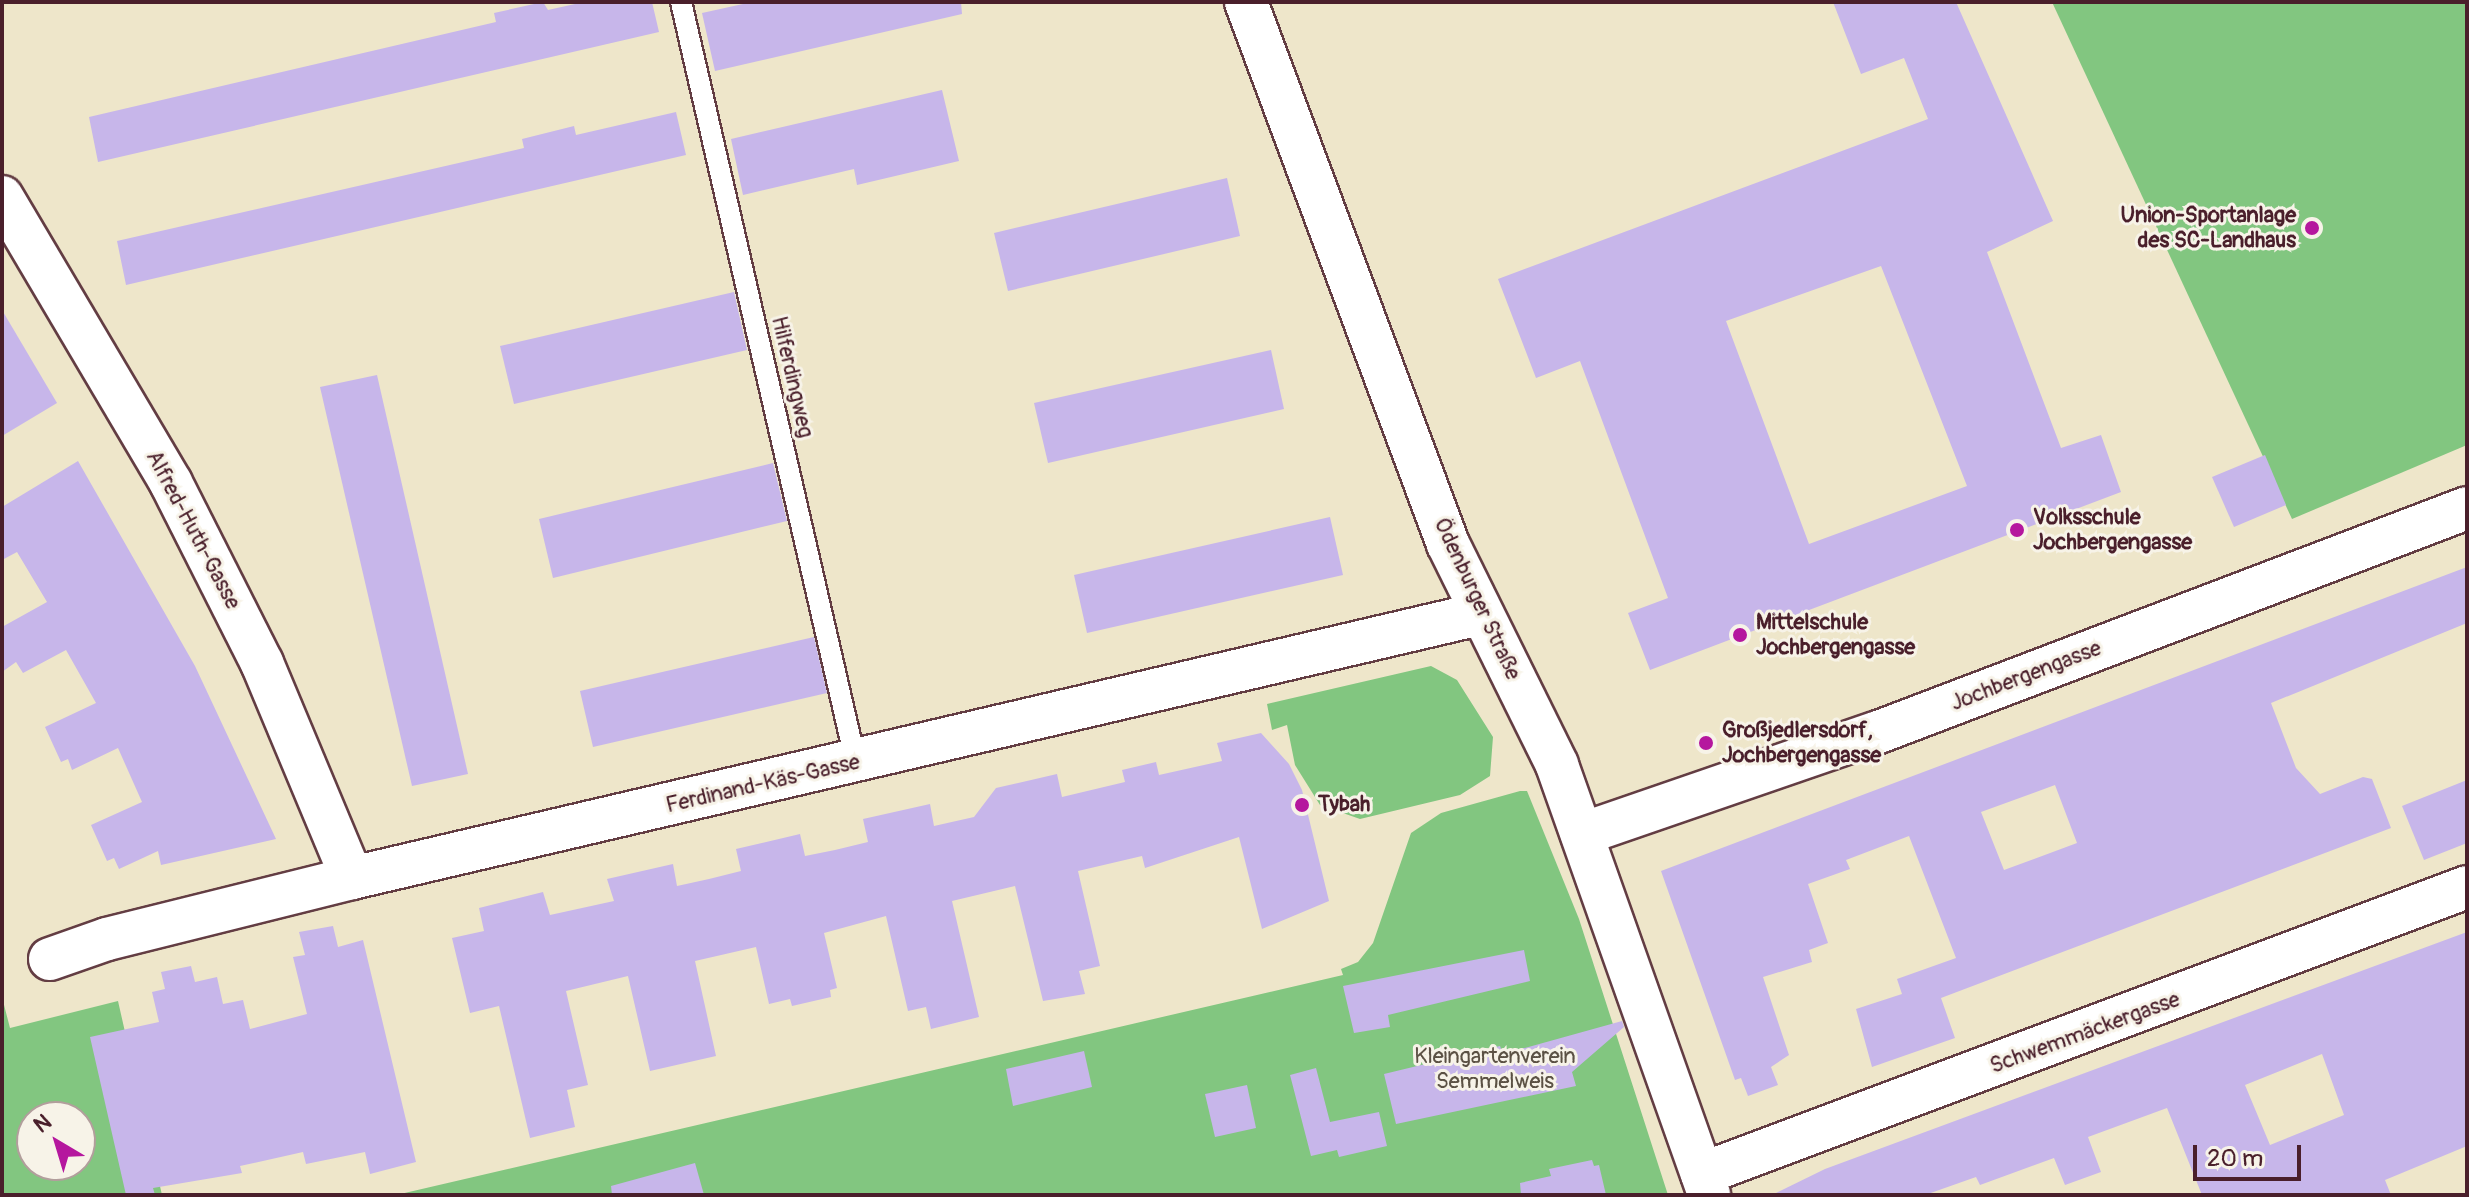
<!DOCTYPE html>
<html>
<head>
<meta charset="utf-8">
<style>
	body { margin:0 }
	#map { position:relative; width:2469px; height:1197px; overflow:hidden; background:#eee6ca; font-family:Pangolin,sans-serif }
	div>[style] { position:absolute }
	.green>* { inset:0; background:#82c680 }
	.building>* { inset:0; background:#c7b6ea }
	.roads { filter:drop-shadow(2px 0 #633d43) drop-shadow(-2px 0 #633d43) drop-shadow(0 2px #633d43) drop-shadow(0 -2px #633d43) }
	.service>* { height:20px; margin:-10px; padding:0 10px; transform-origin:10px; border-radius:10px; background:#fff }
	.minor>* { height:42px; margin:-21px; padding:0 21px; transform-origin:21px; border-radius:21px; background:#fff }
	.dots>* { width:22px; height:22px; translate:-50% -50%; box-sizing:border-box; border:4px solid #f7f3e8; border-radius:50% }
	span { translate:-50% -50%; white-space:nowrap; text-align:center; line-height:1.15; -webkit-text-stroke:6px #f7f3e8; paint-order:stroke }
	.poi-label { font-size:22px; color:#4a1f2b; font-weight:700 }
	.right { translate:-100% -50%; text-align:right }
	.left { translate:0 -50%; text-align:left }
	.street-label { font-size:22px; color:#4a1f2b }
	.park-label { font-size:22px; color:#5b5144 }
	.frame { position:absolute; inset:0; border:4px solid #4a1f2b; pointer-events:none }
	.north { position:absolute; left:16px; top:1101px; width:80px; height:80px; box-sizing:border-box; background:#f7f3e8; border:2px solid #b29e9c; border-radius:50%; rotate:322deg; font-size:22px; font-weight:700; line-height:32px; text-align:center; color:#4a1f2b }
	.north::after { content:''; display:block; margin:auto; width:28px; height:36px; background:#b5179e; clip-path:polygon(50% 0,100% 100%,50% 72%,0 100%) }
	.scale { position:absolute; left:2193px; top:1145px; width:108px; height:36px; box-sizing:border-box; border:4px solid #4a1f2b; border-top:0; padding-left:10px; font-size:24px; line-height:28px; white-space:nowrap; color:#4a1f2b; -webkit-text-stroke:6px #f7f3e8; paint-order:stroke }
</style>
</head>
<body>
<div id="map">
	<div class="green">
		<div style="clip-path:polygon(2052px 2px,2467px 2px,2467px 445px,2292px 519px)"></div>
		<div style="clip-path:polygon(1431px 666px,1457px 680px,1493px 737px,1490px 776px,1460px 795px,1360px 819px,1320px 805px,1295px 765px,1287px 725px,1272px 730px,1267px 704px)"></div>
		<div style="clip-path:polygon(1520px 791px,1527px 791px,1579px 919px,1668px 1195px,396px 1195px,1343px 975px,1341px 969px,1358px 962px,1373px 943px,1411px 833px,1441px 813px)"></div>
		<div style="clip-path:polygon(evenodd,2px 997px,10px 1028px,118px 1001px,162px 1195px,2px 1195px,2px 997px,32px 1117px,80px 1117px,80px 1165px,32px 1165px,32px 1117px)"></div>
	</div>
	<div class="building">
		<div style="clip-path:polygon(543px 2px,548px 10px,584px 2px,652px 2px,659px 32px,98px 162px,89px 117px,496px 22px,494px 13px)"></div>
		<div style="clip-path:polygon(752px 2px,961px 2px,962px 14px,715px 71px,702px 13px)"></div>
		<div style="clip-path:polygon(evenodd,1833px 2px,1956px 2px,2053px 221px,1987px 252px,2061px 448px,2101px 435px,2121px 492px,1650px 670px,1628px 613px,1668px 598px,1580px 361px,1536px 378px,1498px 279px,1928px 119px,1904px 58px,1861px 74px,1833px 2px,1881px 266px,1967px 486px,1809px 544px,1726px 321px,1881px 266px)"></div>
		<div style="clip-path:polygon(942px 90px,959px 161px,857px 185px,854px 169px,743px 195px,731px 139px)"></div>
		<div style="clip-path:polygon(676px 112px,686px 155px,126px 285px,117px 241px,524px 148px,522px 139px,574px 126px,576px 135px)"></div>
		<div style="clip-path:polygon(1227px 178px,1240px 236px,1008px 291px,994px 233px)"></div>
		<div style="clip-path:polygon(734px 292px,747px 350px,514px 404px,500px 346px)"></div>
		<div style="clip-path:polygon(2px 310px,57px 403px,2px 436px)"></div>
		<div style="clip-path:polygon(1271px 350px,1284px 409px,1048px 463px,1034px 403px)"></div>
		<div style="clip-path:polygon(377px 375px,468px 774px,412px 786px,320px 387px)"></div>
		<div style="clip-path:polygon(2265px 455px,2286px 505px,2234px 527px,2212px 477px)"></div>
		<div style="clip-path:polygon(78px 461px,195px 666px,276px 839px,161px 865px,158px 851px,119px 869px,114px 858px,107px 861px,91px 825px,142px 802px,118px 748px,72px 770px,68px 759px,61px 762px,45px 727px,96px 703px,66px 650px,23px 673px,16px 662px,2px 672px,2px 627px,47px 602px,17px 552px,2px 560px,2px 507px)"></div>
		<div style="clip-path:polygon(773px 463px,787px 521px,553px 578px,539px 519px)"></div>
		<div style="clip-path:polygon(1330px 517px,1343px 575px,1087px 633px,1074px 575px)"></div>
		<div style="clip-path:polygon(evenodd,2467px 567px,2467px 623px,2271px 703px,2296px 768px,2320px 794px,2363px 777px,2372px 779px,2391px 828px,1941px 998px,1955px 1038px,1872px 1067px,1856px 1009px,1902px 994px,1897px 979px,1956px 958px,1909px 836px,1846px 860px,1850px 869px,1808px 884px,1828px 943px,1809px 950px,1812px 962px,1763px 977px,1789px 1055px,1771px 1067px,1778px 1085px,1748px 1096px,1741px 1078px,1735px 1080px,1661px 871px,2467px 567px,2055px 785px,2077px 843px,2004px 870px,1981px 812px,2055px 785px)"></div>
		<div style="clip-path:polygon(814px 637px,827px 693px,593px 747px,580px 691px)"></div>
		<div style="clip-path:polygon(1261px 733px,1289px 764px,1302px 790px,1329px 901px,1262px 929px,1239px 837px,1145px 868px,1142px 856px,1078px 871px,1100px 966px,1079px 971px,1085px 994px,1043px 1001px,1015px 886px,952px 901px,979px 1017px,931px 1029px,926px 1007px,908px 1011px,886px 916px,824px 933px,837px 988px,830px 990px,831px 997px,792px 1006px,790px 999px,769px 1004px,756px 947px,695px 961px,716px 1056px,650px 1071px,628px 976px,566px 991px,588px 1085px,567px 1090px,575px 1127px,530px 1138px,499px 1006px,470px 1013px,452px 938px,484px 931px,479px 908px,543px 892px,550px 915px,614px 901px,607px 879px,673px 864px,677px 886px,709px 879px,741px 871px,736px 849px,800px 834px,805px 856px,835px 850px,868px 842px,863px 819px,930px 804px,934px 826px,974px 817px,996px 788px,1057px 774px,1062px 797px,1125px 782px,1122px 770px,1156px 762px,1159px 775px,1222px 761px,1217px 743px)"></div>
		<div style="clip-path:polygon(2467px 780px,2467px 843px,2424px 860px,2402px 806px)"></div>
		<div style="clip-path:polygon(333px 926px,338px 947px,363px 940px,416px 1162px,370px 1174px,365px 1152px,306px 1164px,303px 1152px,240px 1166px,242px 1173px,153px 1188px,155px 1195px,126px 1195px,90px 1037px,159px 1022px,152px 992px,165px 989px,161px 972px,191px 966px,195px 982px,217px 977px,223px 1004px,243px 1000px,250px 1029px,307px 1014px,293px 957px,305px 955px,299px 932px)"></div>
		<div style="clip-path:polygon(evenodd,2467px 932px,2467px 1146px,2385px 1180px,2391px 1195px,2202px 1195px,2167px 1108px,2088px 1137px,2101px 1172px,2065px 1185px,2054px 1158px,1980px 1185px,1976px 1177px,1925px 1195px,1772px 1195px,1825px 1169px,2467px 932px,2322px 1054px,2344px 1115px,2270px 1145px,2245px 1085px,2322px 1054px)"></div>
		<div style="clip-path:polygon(1524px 950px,1530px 981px,1388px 1015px,1390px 1027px,1354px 1033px,1343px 986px)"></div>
		<div style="clip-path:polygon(1622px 1021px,1624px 1027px,1572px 1072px,1576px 1086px,1396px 1124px,1384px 1074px,1500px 1046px,1503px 1054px)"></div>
		<div style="clip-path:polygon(1084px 1051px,1092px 1087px,1013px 1106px,1006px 1069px)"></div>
		<div style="clip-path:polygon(1316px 1068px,1330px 1122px,1379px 1112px,1387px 1146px,1339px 1157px,1337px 1150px,1311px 1156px,1290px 1075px)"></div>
		<div style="clip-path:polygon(1247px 1085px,1256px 1128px,1215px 1137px,1205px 1094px)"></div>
		<div style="clip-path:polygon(1592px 1160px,1594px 1166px,1599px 1165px,1606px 1195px,1521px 1195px,1520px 1183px,1551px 1176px,1549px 1169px)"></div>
		<div style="clip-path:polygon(695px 1163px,704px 1195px,612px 1195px,611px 1186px)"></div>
	</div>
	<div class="roads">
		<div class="service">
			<div style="left:681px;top:2px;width:781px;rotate:77.05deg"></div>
		</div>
		<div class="minor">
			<div style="left:1246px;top:2px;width:578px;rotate:69.56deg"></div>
			<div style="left:1448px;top:544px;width:246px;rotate:63.7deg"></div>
			<div style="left:1557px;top:765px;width:456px;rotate:70.5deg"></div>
			<div style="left:2px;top:197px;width:332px;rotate:59.4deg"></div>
			<div style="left:171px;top:483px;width:202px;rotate:63.2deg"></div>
			<div style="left:262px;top:663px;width:233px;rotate:67.3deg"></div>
			<div style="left:1582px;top:834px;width:311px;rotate:-19deg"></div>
			<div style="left:1876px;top:733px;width:632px;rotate:-20.84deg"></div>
			<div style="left:50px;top:959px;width:60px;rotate:-19.3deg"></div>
			<div style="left:107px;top:939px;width:252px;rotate:-14deg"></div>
			<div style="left:352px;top:878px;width:1158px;rotate:-13.18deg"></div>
			<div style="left:1702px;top:1174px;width:817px;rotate:-20.56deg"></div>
		</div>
	</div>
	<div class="dots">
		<div style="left:2312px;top:228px;background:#b5179e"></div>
		<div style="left:2017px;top:530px;background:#b5179e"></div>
		<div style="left:1740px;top:635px;background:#b5179e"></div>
		<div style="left:1706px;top:743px;background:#b5179e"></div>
		<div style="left:1302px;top:805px;background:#b5179e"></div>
	</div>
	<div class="poi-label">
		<span class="right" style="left:2296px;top:228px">Union-Sportanlage<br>des SC-Landhaus</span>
		<span class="left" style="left:2033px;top:530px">Volksschule<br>Jochbergengasse</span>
		<span class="left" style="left:1756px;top:635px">Mittelschule<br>Jochbergengasse</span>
		<span class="left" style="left:1722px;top:743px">Großjedlersdorf,<br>Jochbergengasse</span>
		<span class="left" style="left:1318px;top:805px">Tybah</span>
	</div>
	<div class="street-label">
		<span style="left:792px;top:377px;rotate:77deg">Hilferdingweg</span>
		<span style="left:193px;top:530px;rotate:62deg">Alfred-Huth-Gasse</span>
		<span style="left:1477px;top:599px;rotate:65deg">Ödenburger Straße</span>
		<span style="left:2026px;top:676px;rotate:-21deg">Jochbergengasse</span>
		<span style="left:763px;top:784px;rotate:-13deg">Ferdinand-Käs-Gasse</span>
		<span style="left:2085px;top:1033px;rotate:-20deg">Schwemmäckergasse</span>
	</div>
	<div class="park-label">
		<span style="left:1495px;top:1069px">Kleingartenverein<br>Semmelweis</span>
	</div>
	<div class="frame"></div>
	<div class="north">N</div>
	<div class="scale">20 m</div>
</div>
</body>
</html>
